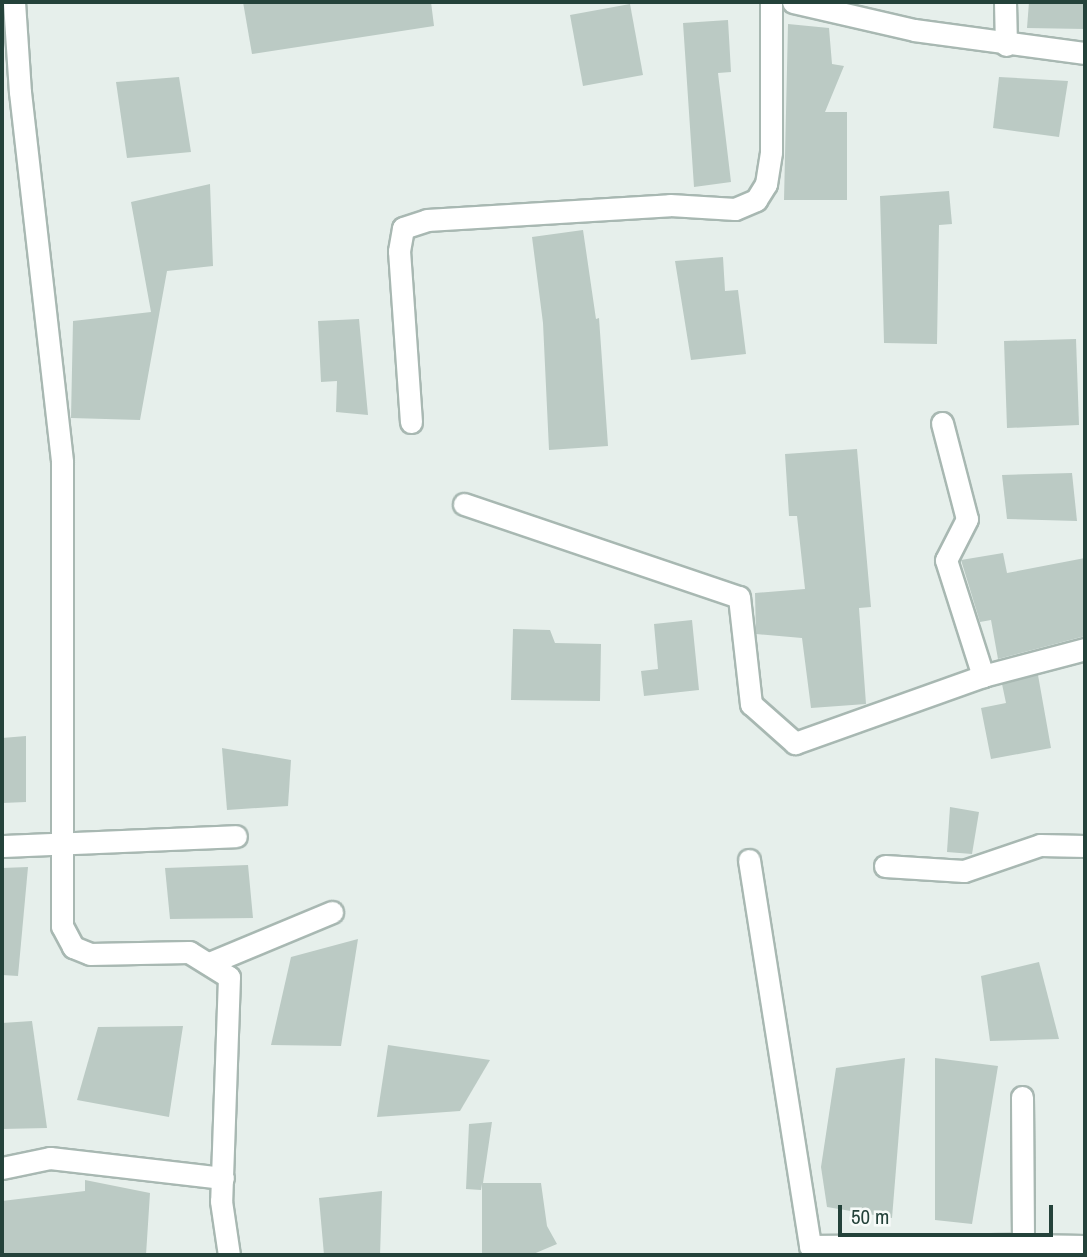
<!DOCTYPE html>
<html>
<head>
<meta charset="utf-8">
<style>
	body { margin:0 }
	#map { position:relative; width:1087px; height:1257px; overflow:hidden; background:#e6efeb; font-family:"Archivo Narrow",sans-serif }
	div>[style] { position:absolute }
	.building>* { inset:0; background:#bbcac4 }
	.roads { filter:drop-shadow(2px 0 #a8b8b2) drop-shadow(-2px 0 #a8b8b2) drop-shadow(0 2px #a8b8b2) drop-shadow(0 -2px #a8b8b2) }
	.street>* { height:21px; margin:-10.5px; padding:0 10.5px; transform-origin:10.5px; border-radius:10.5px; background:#fff }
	span { translate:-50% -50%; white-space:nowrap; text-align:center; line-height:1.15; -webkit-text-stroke:6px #f7fbf9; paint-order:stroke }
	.frame { position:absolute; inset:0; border:4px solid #24423a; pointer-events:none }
	.scale { position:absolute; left:838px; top:1205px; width:215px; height:32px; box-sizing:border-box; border:4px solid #24423a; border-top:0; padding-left:9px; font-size:21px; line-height:24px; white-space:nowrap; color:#24423a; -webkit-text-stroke:5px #f7fbf9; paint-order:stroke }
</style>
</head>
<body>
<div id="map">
	<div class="building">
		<div style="clip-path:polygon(243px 2px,431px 2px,434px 26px,252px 54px)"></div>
		<div style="clip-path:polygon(1029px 2px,1085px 2px,1085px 29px,1027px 28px)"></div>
		<div style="clip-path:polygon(630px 4px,643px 75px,583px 86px,570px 15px)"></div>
		<div style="clip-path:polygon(728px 20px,731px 72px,718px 73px,731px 182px,694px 187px,683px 23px)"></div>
		<div style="clip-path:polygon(788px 24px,829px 28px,832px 64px,844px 66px,825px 112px,847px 112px,847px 200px,784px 200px)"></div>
		<div style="clip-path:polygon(179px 77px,191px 152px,127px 158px,116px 82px)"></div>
		<div style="clip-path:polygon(999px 77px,1068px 81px,1059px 137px,993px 128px)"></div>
		<div style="clip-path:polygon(210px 184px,213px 266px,167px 271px,140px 420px,71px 418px,73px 321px,151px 312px,131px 202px)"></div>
		<div style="clip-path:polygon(949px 191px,952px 224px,939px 225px,937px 344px,884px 343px,880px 196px)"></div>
		<div style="clip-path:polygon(583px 230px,596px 319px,599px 318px,608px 446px,549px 450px,543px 323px,532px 237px)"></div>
		<div style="clip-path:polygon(723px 257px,725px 291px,738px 290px,746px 354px,691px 360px,675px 261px)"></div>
		<div style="clip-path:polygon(359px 319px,368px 415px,336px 412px,337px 381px,321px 382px,318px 321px)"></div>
		<div style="clip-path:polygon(1076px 339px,1079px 425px,1007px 428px,1004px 341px)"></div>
		<div style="clip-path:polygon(857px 449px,871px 607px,859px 608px,866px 704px,811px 708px,802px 638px,756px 634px,755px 593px,805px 589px,797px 516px,789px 516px,785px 454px)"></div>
		<div style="clip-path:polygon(1072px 473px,1077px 521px,1007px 519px,1002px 475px)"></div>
		<div style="clip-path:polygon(1003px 553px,1007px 573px,1085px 558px,1085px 636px,998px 659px,991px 620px,980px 622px,961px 560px)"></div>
		<div style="clip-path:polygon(692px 620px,699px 690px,644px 696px,641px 671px,658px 669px,654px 624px)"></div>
		<div style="clip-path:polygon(513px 629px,550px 630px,555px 643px,601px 644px,600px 701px,511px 700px)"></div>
		<div style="clip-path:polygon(1038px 675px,1051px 748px,991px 759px,981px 708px,1006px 703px,1002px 684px)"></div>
		<div style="clip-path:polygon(26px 736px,26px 802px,2px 803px,2px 738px)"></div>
		<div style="clip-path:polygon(222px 748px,291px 760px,288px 806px,227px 810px)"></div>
		<div style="clip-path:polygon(950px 807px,979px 812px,972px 854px,947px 852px)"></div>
		<div style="clip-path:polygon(248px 865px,253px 918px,170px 919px,165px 868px)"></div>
		<div style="clip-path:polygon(28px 867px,18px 976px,2px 975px,2px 868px)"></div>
		<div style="clip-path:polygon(358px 939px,341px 1046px,271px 1045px,291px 957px)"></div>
		<div style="clip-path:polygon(1039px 962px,1059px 1039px,990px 1041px,981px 976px)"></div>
		<div style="clip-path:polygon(32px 1021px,47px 1128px,2px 1129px,2px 1023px)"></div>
		<div style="clip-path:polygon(183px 1026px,169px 1117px,77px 1100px,98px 1027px)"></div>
		<div style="clip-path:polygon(388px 1045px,490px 1060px,460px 1111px,377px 1117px)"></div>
		<div style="clip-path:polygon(905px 1058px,892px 1218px,827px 1207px,821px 1167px,836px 1068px)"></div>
		<div style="clip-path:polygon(935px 1058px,998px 1066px,972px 1224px,935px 1220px)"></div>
		<div style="clip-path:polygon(492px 1122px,483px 1183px,541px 1183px,547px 1226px,557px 1244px,531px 1255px,482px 1255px,482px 1184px,481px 1190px,466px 1189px,469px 1124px)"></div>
		<div style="clip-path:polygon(85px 1180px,150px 1193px,146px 1255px,2px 1255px,2px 1201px,85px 1191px)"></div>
		<div style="clip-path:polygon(382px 1191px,380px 1255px,324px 1255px,319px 1198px)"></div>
	</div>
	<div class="roads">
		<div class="street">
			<div style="left:14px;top:2px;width:90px;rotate:86.2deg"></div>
			<div style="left:20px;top:92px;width:372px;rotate:83.5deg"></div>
			<div style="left:62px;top:462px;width:464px;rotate:90deg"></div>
			<div style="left:62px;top:926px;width:24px;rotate:62deg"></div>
			<div style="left:73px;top:947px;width:18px;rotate:22deg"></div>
			<div style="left:90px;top:954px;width:99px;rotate:-1.2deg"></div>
			<div style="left:189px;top:952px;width:47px;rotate:32deg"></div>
			<div style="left:229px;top:977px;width:224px;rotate:92deg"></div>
			<div style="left:221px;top:1201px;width:55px;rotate:81.6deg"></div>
			<div style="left:793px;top:2px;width:124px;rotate:13deg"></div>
			<div style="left:914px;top:30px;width:173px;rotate:7.7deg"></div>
			<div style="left:1005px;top:2px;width:43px;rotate:88.7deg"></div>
			<div style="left:411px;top:422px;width:171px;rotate:-94deg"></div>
			<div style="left:399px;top:251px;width:23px;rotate:-80deg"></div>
			<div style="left:403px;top:228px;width:25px;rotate:-18deg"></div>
			<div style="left:427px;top:220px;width:243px;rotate:-3.5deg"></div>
			<div style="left:670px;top:205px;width:65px;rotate:3.5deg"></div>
			<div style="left:735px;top:209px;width:23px;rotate:-23deg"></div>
			<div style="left:756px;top:200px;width:19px;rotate:-58deg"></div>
			<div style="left:766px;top:184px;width:32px;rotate:-81deg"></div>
			<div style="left:771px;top:152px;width:150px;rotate:-90deg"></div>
			<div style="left:942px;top:423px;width:99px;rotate:75.4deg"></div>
			<div style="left:967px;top:519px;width:46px;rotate:117.1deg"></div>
			<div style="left:946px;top:560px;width:122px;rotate:72.3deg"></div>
			<div style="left:983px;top:676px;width:106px;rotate:-14.8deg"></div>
			<div style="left:464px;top:504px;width:290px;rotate:18.7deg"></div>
			<div style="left:739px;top:597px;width:108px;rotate:83.6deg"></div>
			<div style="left:751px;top:704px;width:59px;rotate:41.6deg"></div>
			<div style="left:795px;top:743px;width:200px;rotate:-19.6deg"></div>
			<div style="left:2px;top:846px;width:234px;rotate:-2.4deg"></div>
			<div style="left:749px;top:860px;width:391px;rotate:81deg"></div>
			<div style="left:810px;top:1246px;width:213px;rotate:-0.3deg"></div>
			<div style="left:885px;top:866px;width:79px;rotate:3.6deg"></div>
			<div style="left:964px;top:871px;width:80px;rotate:-18.9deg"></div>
			<div style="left:1040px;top:845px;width:45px;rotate:1.3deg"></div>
			<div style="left:212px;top:962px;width:130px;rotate:-22.6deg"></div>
			<div style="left:1022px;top:1097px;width:148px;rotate:89.6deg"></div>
			<div style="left:1023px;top:1245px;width:62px;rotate:0.9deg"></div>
			<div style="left:2px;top:1168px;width:49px;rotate:-11.8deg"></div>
			<div style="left:50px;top:1158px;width:174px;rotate:6.6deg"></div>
		</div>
	</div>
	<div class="frame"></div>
	<div class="scale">50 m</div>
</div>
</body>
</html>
